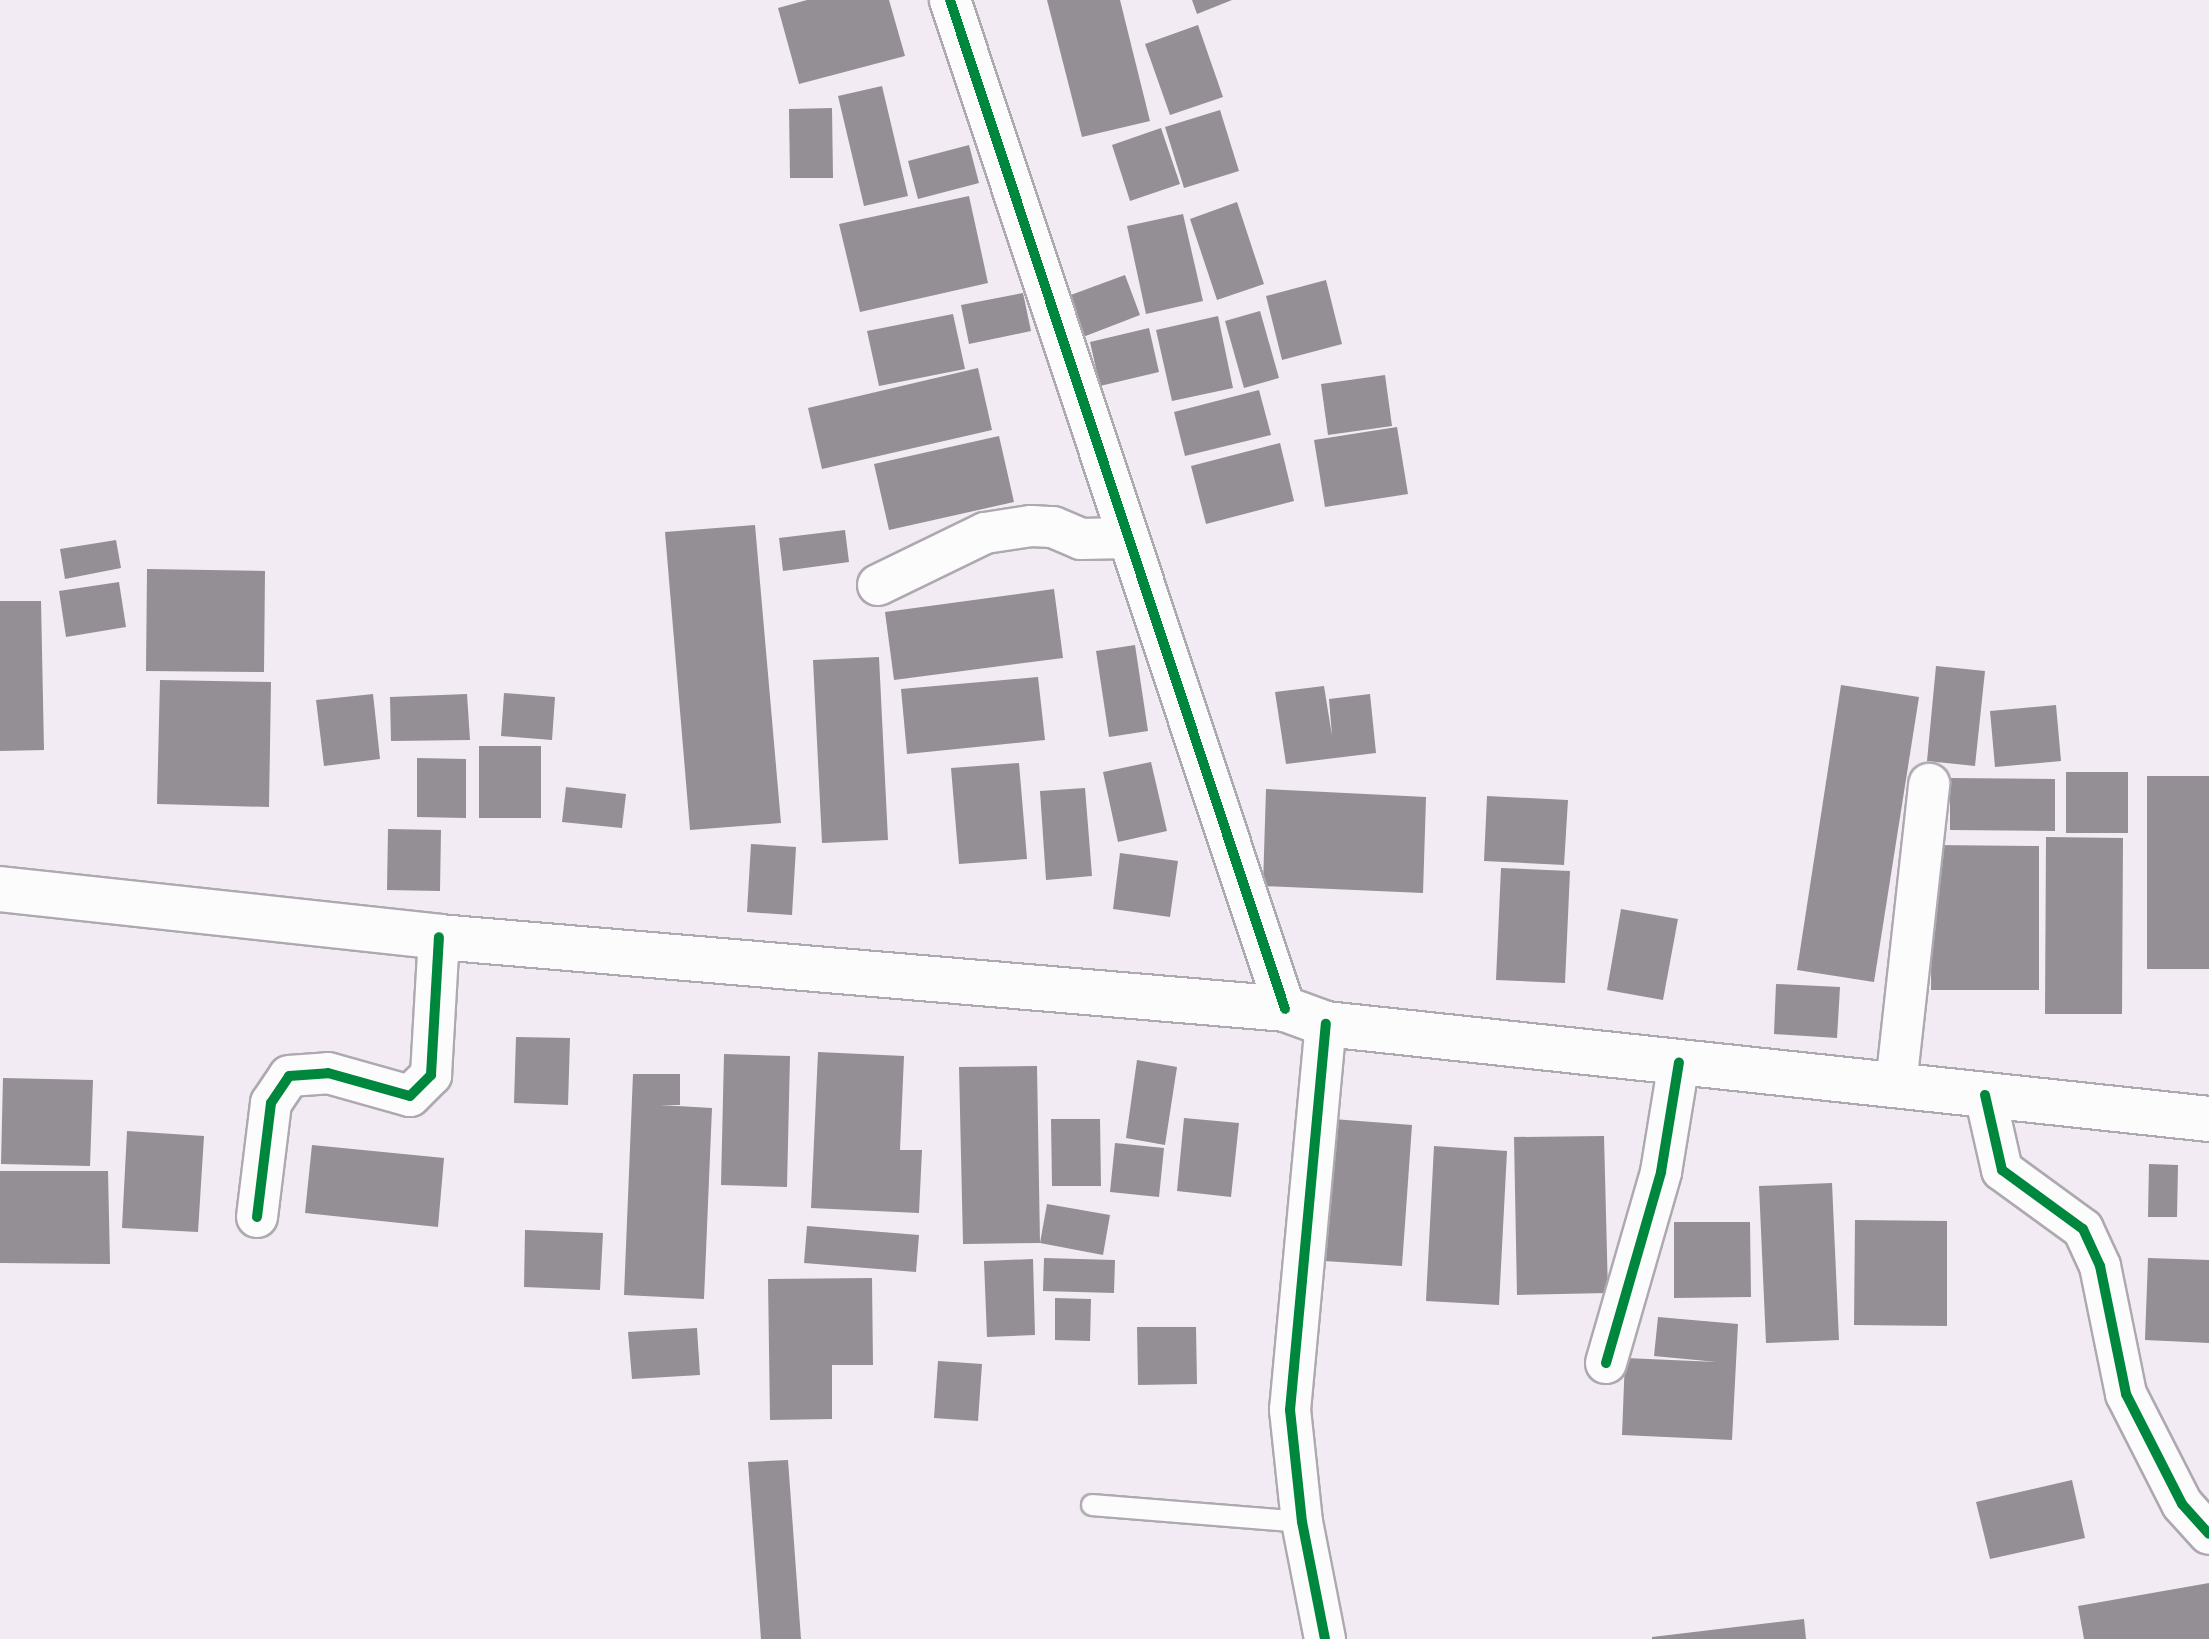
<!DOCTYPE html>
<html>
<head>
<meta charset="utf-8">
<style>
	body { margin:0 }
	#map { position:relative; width:2209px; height:1639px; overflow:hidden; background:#f2ebf4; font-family:"Exo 2",sans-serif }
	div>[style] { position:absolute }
	.building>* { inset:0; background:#938f95 }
	.roads { filter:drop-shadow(2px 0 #aea9b0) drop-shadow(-2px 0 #aea9b0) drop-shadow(0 2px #aea9b0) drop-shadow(0 -2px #aea9b0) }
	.service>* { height:20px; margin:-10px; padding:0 10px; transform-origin:10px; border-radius:10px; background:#fdfcfd }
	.minor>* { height:40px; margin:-20px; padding:0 20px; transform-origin:20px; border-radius:20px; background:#fdfcfd }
	.secondary>* { height:44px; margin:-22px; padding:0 22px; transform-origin:22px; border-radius:22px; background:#fdfcfd }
	.cycleway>* { height:10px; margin:-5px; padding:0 5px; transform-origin:5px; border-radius:5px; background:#00873e }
	span { translate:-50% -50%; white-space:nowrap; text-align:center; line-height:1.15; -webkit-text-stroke:8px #f5e7f8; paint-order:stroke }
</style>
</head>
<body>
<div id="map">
	<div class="building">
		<div style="clip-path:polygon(807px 0,889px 0,905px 56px,799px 84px,778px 8px)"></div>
		<div style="clip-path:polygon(1047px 0,1120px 0,1150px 121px,1082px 137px)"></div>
		<div style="clip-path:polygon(1192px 0,1232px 0,1197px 14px)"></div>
		<div style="clip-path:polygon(1198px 25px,1223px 97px,1170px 115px,1145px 44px)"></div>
		<div style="clip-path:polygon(882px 86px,908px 196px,864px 206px,838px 96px)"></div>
		<div style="clip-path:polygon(832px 108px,833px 178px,790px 178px,789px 109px)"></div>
		<div style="clip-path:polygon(1220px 110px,1239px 171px,1184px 188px,1165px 127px)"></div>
		<div style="clip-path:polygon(1161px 128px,1180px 184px,1130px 201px,1112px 145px)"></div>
		<div style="clip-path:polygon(969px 145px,979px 183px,918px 199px,908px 161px)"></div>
		<div style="clip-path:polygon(969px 196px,988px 283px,860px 312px,839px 224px)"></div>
		<div style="clip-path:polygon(1237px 202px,1264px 284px,1217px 300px,1190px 219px)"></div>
		<div style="clip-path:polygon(1183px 214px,1203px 301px,1146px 314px,1127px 226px)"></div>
		<div style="clip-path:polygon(1125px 275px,1140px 315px,1083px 337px,1068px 296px)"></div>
		<div style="clip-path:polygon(1326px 280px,1342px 344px,1282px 360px,1266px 296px)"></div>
		<div style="clip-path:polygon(1023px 293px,1031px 331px,969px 344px,961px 305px)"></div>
		<div style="clip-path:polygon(1260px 311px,1279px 378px,1244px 388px,1225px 321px)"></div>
		<div style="clip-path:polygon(953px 314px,965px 369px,879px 386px,867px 331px)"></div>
		<div style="clip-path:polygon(1218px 316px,1233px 388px,1172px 401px,1156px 330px)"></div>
		<div style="clip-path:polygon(1149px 328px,1159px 372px,1100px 386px,1090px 342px)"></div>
		<div style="clip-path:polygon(978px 368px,992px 430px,822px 469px,808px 408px)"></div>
		<div style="clip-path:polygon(1385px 375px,1392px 426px,1328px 435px,1321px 384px)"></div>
		<div style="clip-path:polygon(1259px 390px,1271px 435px,1185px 456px,1174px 412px)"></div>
		<div style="clip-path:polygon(1397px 427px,1408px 494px,1325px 507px,1314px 440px)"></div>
		<div style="clip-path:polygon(999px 436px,1014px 502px,889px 530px,874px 464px)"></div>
		<div style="clip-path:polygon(1280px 443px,1294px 501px,1206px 524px,1191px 466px)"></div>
		<div style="clip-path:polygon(755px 525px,781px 823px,690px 830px,665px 532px)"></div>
		<div style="clip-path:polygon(845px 530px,849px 562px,783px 571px,779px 538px)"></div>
		<div style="clip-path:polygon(116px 540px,121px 568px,65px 579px,60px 549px)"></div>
		<div style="clip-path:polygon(147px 569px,265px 571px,264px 672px,146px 671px)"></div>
		<div style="clip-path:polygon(119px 582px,126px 627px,66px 637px,59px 591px)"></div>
		<div style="clip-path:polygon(1054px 589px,1063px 658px,894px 680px,885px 612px)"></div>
		<div style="clip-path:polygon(0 601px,41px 601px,44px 750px,0 751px)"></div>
		<div style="clip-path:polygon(1135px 645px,1148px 731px,1109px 737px,1096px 651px)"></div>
		<div style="clip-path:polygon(879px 657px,888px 840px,822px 843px,813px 660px)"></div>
		<div style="clip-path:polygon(1936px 666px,1985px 671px,1975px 766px,1927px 761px)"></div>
		<div style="clip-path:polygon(1038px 677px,1045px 740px,907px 754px,901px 689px)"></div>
		<div style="clip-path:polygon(160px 680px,271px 682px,269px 807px,157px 804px)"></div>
		<div style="clip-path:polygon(1841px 685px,1919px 697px,1874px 982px,1797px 970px)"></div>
		<div style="clip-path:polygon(1324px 686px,1332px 736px,1329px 699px,1370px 694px,1376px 753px,1286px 764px,1275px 692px)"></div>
		<div style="clip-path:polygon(504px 693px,555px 697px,552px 740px,501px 736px)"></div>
		<div style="clip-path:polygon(373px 694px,380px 759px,324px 766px,316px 700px)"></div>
		<div style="clip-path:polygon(467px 694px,470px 740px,391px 741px,390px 697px)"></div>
		<div style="clip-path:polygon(2056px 705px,2061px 761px,1995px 767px,1990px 711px)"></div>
		<div style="clip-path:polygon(479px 746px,541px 746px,541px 818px,479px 818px)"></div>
		<div style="clip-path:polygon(417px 758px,466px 759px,466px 818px,417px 817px)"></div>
		<div style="clip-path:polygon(1151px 762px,1167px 831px,1118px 842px,1103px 772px)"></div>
		<div style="clip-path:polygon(1019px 763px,1027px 859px,959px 864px,951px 768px)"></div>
		<div style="clip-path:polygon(2066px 772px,2128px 772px,2128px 833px,2066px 833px)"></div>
		<div style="clip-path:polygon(2147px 776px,2209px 776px,2209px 969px,2147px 969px)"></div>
		<div style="clip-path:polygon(1950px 778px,2055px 779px,2055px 831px,1950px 830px)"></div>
		<div style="clip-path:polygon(566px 787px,626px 794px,622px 828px,562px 822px)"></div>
		<div style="clip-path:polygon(1085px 788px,1092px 876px,1046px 880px,1040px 791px)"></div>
		<div style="clip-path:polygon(1266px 789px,1426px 797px,1423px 893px,1263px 886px)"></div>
		<div style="clip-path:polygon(1487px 796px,1568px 800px,1564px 865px,1484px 861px)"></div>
		<div style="clip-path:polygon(388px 829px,441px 830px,440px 891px,387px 890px)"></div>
		<div style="clip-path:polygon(2046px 837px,2123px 838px,2122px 1014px,2045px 1014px)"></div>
		<div style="clip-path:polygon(751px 844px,796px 847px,792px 915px,747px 912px)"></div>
		<div style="clip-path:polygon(1932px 845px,2039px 846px,2039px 990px,1931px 990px)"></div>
		<div style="clip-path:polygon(1120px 853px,1178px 861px,1170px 917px,1113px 909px)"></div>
		<div style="clip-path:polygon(1501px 868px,1570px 871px,1565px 983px,1496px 980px)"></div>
		<div style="clip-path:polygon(1621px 909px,1678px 919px,1663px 1000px,1607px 990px)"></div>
		<div style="clip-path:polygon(1776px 984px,1840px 987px,1837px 1038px,1774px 1034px)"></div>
		<div style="clip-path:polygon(516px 1037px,570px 1038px,568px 1105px,514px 1103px)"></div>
		<div style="clip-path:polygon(818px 1052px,904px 1056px,900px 1150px,922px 1150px,919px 1213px,811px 1208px)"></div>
		<div style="clip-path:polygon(724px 1054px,790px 1056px,787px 1187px,721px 1185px)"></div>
		<div style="clip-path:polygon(1137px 1060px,1177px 1067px,1165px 1145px,1126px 1138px)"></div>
		<div style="clip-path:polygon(1037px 1066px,1040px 1243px,963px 1244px,959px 1067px)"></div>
		<div style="clip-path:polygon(633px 1074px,680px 1074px,680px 1105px,660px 1105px,712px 1108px,704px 1299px,624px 1295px)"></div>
		<div style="clip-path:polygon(3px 1078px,93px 1080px,90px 1166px,1px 1164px)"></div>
		<div style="clip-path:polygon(1184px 1118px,1239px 1123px,1231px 1197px,1177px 1191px)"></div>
		<div style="clip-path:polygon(1051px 1119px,1100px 1119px,1101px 1186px,1052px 1186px)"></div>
		<div style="clip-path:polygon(1333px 1119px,1412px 1125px,1402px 1266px,1324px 1261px)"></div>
		<div style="clip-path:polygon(127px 1131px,204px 1136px,198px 1232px,122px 1228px)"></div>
		<div style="clip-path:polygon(1604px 1136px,1608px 1293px,1517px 1295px,1514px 1137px)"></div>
		<div style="clip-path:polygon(1115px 1143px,1164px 1148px,1159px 1197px,1110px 1192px)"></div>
		<div style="clip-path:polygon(312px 1145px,444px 1158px,438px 1227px,305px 1213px)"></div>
		<div style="clip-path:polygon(1434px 1146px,1507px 1151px,1499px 1305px,1426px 1301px)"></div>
		<div style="clip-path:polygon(2149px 1164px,2178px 1165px,2177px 1217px,2148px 1217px)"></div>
		<div style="clip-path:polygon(0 1171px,108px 1171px,110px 1264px,0 1263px)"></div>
		<div style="clip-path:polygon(1832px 1183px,1839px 1340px,1766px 1343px,1759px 1186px)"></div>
		<div style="clip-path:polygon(1047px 1204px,1110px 1215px,1103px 1255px,1040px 1243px)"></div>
		<div style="clip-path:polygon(1855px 1220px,1947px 1221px,1947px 1326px,1854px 1325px)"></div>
		<div style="clip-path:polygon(1674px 1222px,1750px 1222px,1751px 1297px,1674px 1298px)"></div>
		<div style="clip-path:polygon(807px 1226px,919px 1235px,916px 1272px,804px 1263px)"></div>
		<div style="clip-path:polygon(525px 1230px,603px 1233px,600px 1290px,524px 1287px)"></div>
		<div style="clip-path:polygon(1044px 1258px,1115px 1260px,1114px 1293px,1043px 1291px)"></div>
		<div style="clip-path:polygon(2148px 1258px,2209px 1260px,2209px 1343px,2145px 1340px)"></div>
		<div style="clip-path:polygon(1033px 1259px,1035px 1335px,987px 1337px,984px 1261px)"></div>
		<div style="clip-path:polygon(872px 1278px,873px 1365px,832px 1365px,832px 1419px,770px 1420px,768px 1279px)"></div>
		<div style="clip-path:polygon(1055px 1298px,1091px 1299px,1090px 1341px,1055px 1340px)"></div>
		<div style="clip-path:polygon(1658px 1317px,1738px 1324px,1732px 1440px,1622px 1435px,1625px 1358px,1717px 1362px,1654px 1356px)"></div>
		<div style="clip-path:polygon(1137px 1327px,1196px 1327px,1197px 1384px,1138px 1385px)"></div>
		<div style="clip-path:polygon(697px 1328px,700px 1375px,632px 1379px,628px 1332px)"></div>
		<div style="clip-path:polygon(938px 1361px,982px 1364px,978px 1421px,934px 1418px)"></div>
		<div style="clip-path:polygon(788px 1460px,801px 1639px,761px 1639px,748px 1462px)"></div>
		<div style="clip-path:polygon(2072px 1480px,2085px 1538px,1990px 1559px,1976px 1502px)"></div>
		<div style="clip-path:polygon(2209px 1583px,2209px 1639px,2084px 1639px,2078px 1606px)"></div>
		<div style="clip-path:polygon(1804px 1619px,1806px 1639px,1652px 1639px,1652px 1637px)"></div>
	</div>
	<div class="roads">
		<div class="service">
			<div style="left:1092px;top:1505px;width:211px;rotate:4.6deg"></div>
		</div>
		<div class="minor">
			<div style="left:950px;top:0;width:1063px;rotate:71.63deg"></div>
			<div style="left:878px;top:585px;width:119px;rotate:-25.9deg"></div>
			<div style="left:985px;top:533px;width:47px;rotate:-8.7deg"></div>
			<div style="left:1031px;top:526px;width:22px;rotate:3deg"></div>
			<div style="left:1053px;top:527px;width:30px;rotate:23deg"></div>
			<div style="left:1081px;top:539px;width:45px;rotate:-1.3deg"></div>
			<div style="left:1896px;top:1085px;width:303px;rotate:-83.7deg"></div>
			<div style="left:1985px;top:1095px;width:77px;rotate:77.2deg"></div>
			<div style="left:2002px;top:1170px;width:100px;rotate:36.1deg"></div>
			<div style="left:2083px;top:1229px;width:41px;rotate:65.3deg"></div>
			<div style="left:2100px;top:1266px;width:131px;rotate:78.5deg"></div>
			<div style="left:2126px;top:1394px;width:123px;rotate:63deg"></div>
			<div style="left:2182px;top:1504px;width:40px;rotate:48deg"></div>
			<div style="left:257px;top:1217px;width:115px;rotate:-83deg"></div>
			<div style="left:271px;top:1103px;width:32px;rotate:-56deg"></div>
			<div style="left:289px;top:1076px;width:39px;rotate:-4deg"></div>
			<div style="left:328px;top:1073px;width:85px;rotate:15.7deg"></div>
			<div style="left:410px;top:1096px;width:30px;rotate:-45deg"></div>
			<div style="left:431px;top:1075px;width:138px;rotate:-86.7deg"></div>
			<div style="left:1606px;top:1363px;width:199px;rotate:-73.9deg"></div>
			<div style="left:1661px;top:1172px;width:111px;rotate:-80.7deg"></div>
			<div style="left:1325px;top:1639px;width:119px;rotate:-101.1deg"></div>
			<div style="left:1302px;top:1522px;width:113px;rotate:-96.1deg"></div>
			<div style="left:1290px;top:1410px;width:388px;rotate:-84.7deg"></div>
		</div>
		<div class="secondary">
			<div style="left:0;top:889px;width:442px;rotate:6.2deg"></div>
			<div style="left:439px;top:937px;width:849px;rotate:4.86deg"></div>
			<div style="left:1285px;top:1009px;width:44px;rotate:20.1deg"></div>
			<div style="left:1326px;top:1024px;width:888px;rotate:6.14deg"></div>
		</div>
	</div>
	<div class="cycleway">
		<div style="left:950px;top:0;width:1063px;rotate:71.63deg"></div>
		<div style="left:1985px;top:1095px;width:77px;rotate:77.2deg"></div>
		<div style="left:2002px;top:1170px;width:100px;rotate:36.1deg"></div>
		<div style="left:2083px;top:1229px;width:41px;rotate:65.3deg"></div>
		<div style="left:2100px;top:1266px;width:131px;rotate:78.5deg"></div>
		<div style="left:2126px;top:1394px;width:123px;rotate:63deg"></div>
		<div style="left:2182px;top:1504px;width:40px;rotate:48deg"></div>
		<div style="left:257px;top:1217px;width:115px;rotate:-83deg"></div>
		<div style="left:271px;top:1103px;width:32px;rotate:-56deg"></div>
		<div style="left:289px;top:1076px;width:39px;rotate:-4deg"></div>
		<div style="left:328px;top:1073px;width:85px;rotate:15.7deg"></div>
		<div style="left:410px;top:1096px;width:30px;rotate:-45deg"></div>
		<div style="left:431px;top:1075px;width:138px;rotate:-86.7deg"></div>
		<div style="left:1606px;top:1363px;width:199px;rotate:-73.9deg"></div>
		<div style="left:1661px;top:1172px;width:111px;rotate:-80.7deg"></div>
		<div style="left:1325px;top:1639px;width:119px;rotate:-101.1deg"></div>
		<div style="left:1302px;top:1522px;width:113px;rotate:-96.1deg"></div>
		<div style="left:1290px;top:1410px;width:388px;rotate:-84.7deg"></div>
	</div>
</div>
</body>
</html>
